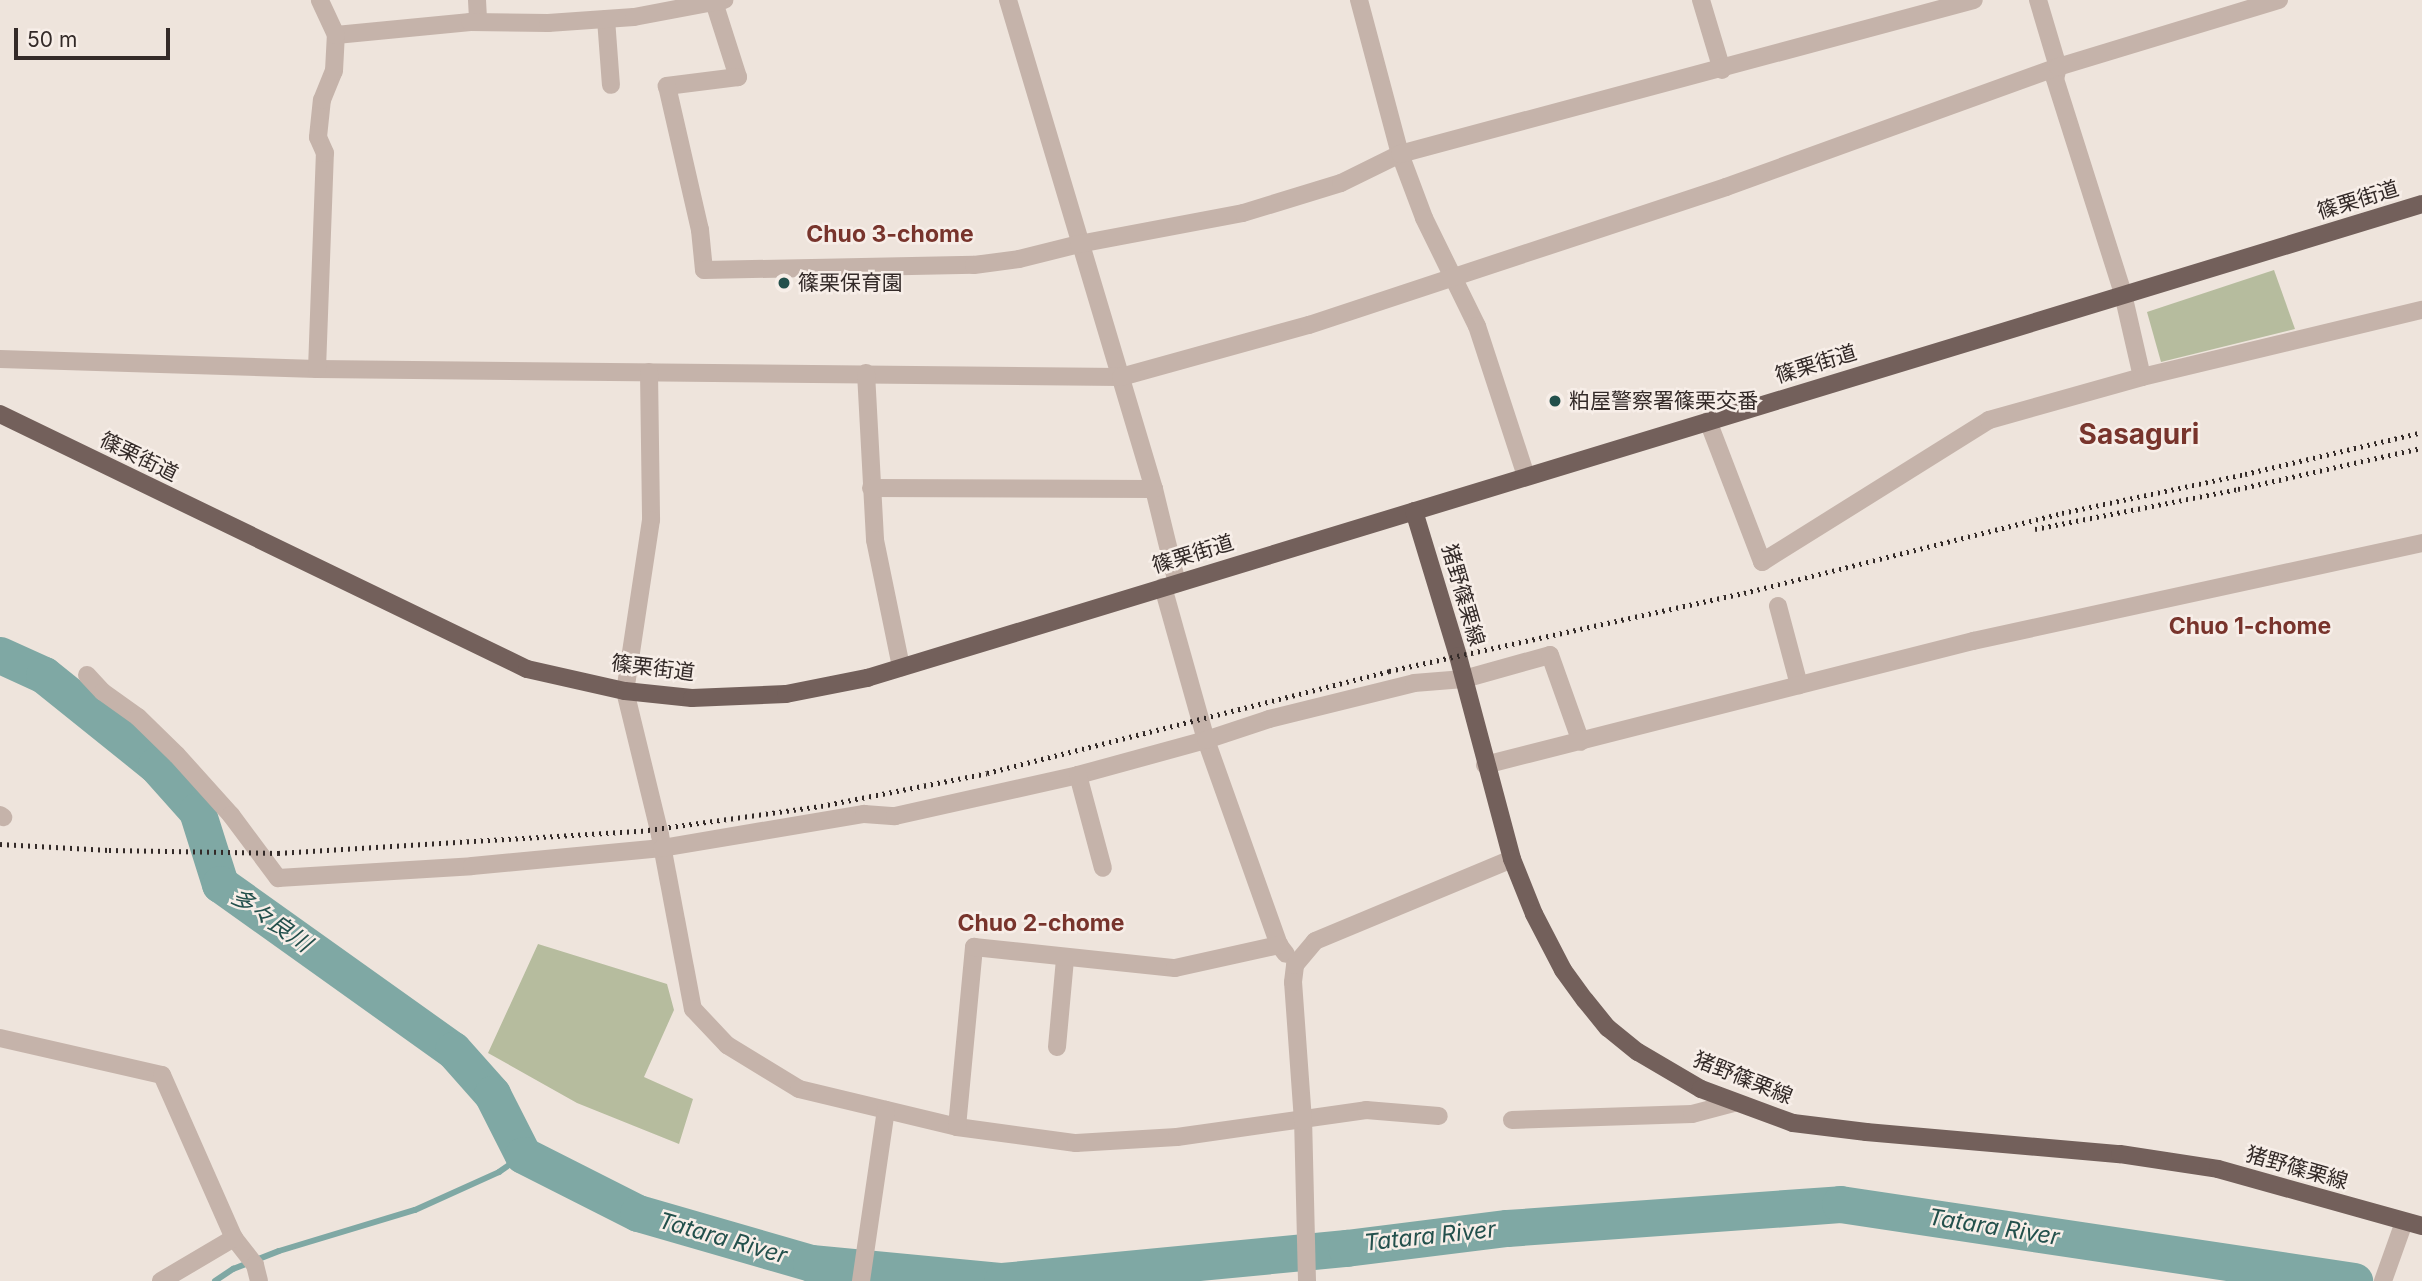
<!DOCTYPE html>
<html>
<head>
<meta charset="utf-8">
<style>
	body { margin:0 }
	#map { position:relative; width:2422px; height:1281px; overflow:hidden; background:#eee4dc; font-family:Inter,"Noto Sans JP",sans-serif }
	div>[style] { position:absolute }
	.green>* { inset:0; background:#b6bc9e }
	.stream>* { height:6px; margin:-3px; padding:0 3px; transform-origin:3px; border-radius:3px; background:#7fa8a4 }
	.river>* { height:37px; margin:-18.5px; padding:0 18.5px; transform-origin:18.5px; border-radius:18.5px; background:#7fa8a4 }
	.minor>* { height:18px; margin:-9px; padding:0 9px; transform-origin:9px; border-radius:9px; background:#c5b3aa }
	.major>* { height:18px; margin:-9px; padding:0 9px; transform-origin:9px; border-radius:9px; background:#73605b }
	.rail>* { height:5px; margin-top:-2.5px; transform-origin:0; background:repeating-linear-gradient(90deg,#332a28 0 2px,transparent 0 7px) }
	.dots>* { width:19px; height:19px; translate:-50% -50%; box-sizing:border-box; border:4px solid #f7eee8; border-radius:50% }
	span { translate:-50% -50%; white-space:nowrap; text-align:center; line-height:1.15; -webkit-text-stroke:5px #f7eee8; paint-order:stroke }
	.street-label { font-size:21px; color:#332a28 }
	.poi-label { font-size:21px; color:#332a28 }
	.left { translate:0 -50%; text-align:left }
	.neighbourhood-label { font-size:23px; color:#78342c; font-weight:700 }
	.water-label { font-size:23px; color:#23504c; font-style:italic }
	.district-label { font-size:28px; color:#78342c; font-weight:700 }
	.scale { position:absolute; left:14px; top:28px; width:156px; height:32px; box-sizing:border-box; border:4px solid #332a28; border-top:0; padding-left:9px; font-size:21px; line-height:24px; white-space:nowrap; color:#332a28; -webkit-text-stroke:5px #f7eee8; paint-order:stroke }
</style>
</head>
<body>
<div id="map">
	<div class="green">
		<div style="clip-path:polygon(2274px 270px,2295px 329px,2161px 362px,2147px 312px)"></div>
		<div style="clip-path:polygon(538px 944px,667px 984px,674px 1010px,644px 1077px,693px 1099px,679px 1144px,577px 1103px,488px 1053px)"></div>
	</div>
	<div class="stream">
		<div style="left:215px;top:1281px;width:22px;rotate:-34deg"></div>
		<div style="left:233px;top:1269px;width:49px;rotate:-21.4deg"></div>
		<div style="left:279px;top:1251px;width:142px;rotate:-16.8deg"></div>
		<div style="left:415px;top:1210px;width:92px;rotate:-24.3deg"></div>
		<div style="left:499px;top:1172px;width:29px;rotate:-35deg"></div>
	</div>
	<div class="river">
		<div style="left:0;top:655px;width:48px;rotate:24.4deg"></div>
		<div style="left:44px;top:675px;width:144px;rotate:38.8deg"></div>
		<div style="left:156px;top:765px;width:62px;rotate:48.3deg"></div>
		<div style="left:197px;top:811px;width:77px;rotate:72.5deg"></div>
		<div style="left:220px;top:884px;width:286px;rotate:35.5deg"></div>
		<div style="left:453px;top:1050px;width:59px;rotate:48.4deg"></div>
		<div style="left:492px;top:1094px;width:68px;rotate:63.1deg"></div>
		<div style="left:523px;top:1155px;width:129px;rotate:26.8deg"></div>
		<div style="left:638px;top:1213px;width:180px;rotate:16.1deg"></div>
		<div style="left:811px;top:1263px;width:192px;rotate:5.4deg"></div>
		<div style="left:1002px;top:1281px;width:346px;rotate:-5.5deg"></div>
		<div style="left:1346px;top:1248px;width:162px;rotate:-7.1deg"></div>
		<div style="left:1507px;top:1228px;width:334px;rotate:-4.1deg"></div>
		<div style="left:1840px;top:1204px;width:520px;rotate:8.52deg"></div>
	</div>
	<div class="minor">
		<div style="left:477px;top:0;width:22px;rotate:87deg"></div>
		<div style="left:1008px;top:0;width:510px;rotate:73.38deg"></div>
		<div style="left:1154px;top:489px;width:97px;rotate:76.3deg"></div>
		<div style="left:1359px;top:0;width:159px;rotate:75.1deg"></div>
		<div style="left:1400px;top:154px;width:68px;rotate:69.4deg"></div>
		<div style="left:1424px;top:218px;width:120px;rotate:63.9deg"></div>
		<div style="left:1477px;top:326px;width:158px;rotate:71.9deg"></div>
		<div style="left:1701px;top:0;width:73px;rotate:73.3deg"></div>
		<div style="left:2038px;top:0;width:70px;rotate:73.4deg"></div>
		<div style="left:2058px;top:67px;width:12px;rotate:104deg"></div>
		<div style="left:2055px;top:79px;width:225px;rotate:72.4deg"></div>
		<div style="left:2123px;top:294px;width:85px;rotate:77.1deg"></div>
		<div style="left:714px;top:2px;width:79px;rotate:72.3deg"></div>
		<div style="left:738px;top:77px;width:72px;rotate:172.8deg"></div>
		<div style="left:667px;top:86px;width:148px;rotate:77.1deg"></div>
		<div style="left:700px;top:230px;width:40px;rotate:84.3deg"></div>
		<div style="left:704px;top:270px;width:270px;rotate:-1.1deg"></div>
		<div style="left:974px;top:265px;width:45px;rotate:-7.6deg"></div>
		<div style="left:1019px;top:259px;width:62px;rotate:-14deg"></div>
		<div style="left:1079px;top:244px;width:167px;rotate:-10.7deg"></div>
		<div style="left:1243px;top:213px;width:102px;rotate:-17deg"></div>
		<div style="left:1341px;top:183px;width:66px;rotate:-26.2deg"></div>
		<div style="left:1400px;top:154px;width:594px;rotate:-15.02deg"></div>
		<div style="left:606px;top:19px;width:66px;rotate:85.7deg"></div>
		<div style="left:336px;top:35px;width:135px;rotate:-5.5deg"></div>
		<div style="left:470px;top:22px;width:78px;rotate:0.7deg"></div>
		<div style="left:548px;top:23px;width:86px;rotate:-4deg"></div>
		<div style="left:634px;top:17px;width:92px;rotate:-10.7deg"></div>
		<div style="left:0;top:359px;width:317px;rotate:1.8deg"></div>
		<div style="left:317px;top:369px;width:804px;rotate:0.57deg"></div>
		<div style="left:1121px;top:377px;width:195px;rotate:-15.5deg"></div>
		<div style="left:1309px;top:325px;width:439px;rotate:-18.3deg"></div>
		<div style="left:1726px;top:187px;width:353px;rotate:-19.9deg"></div>
		<div style="left:2058px;top:67px;width:231px;rotate:-16.9deg"></div>
		<div style="left:317px;top:369px;width:216px;rotate:-87.9deg"></div>
		<div style="left:325px;top:153px;width:17px;rotate:-114deg"></div>
		<div style="left:318px;top:137px;width:37px;rotate:-84deg"></div>
		<div style="left:322px;top:100px;width:31px;rotate:-68deg"></div>
		<div style="left:334px;top:71px;width:36px;rotate:-87deg"></div>
		<div style="left:336px;top:35px;width:38px;rotate:-115deg"></div>
		<div style="left:649px;top:372px;width:148px;rotate:89.2deg"></div>
		<div style="left:651px;top:520px;width:173px;rotate:98.6deg"></div>
		<div style="left:625px;top:691px;width:148px;rotate:76.3deg"></div>
		<div style="left:660px;top:835px;width:177px;rotate:79.3deg"></div>
		<div style="left:693px;top:1009px;width:50px;rotate:46.6deg"></div>
		<div style="left:727px;top:1045px;width:84px;rotate:31.4deg"></div>
		<div style="left:799px;top:1089px;width:163px;rotate:13.5deg"></div>
		<div style="left:957px;top:1127px;width:120px;rotate:7.7deg"></div>
		<div style="left:1076px;top:1143px;width:101px;rotate:-3.4deg"></div>
		<div style="left:1177px;top:1137px;width:191px;rotate:-8.1deg"></div>
		<div style="left:1366px;top:1110px;width:73px;rotate:4.7deg"></div>
		<div style="left:866px;top:373px;width:167px;rotate:86.9deg"></div>
		<div style="left:875px;top:540px;width:130px;rotate:78.4deg"></div>
		<div style="left:1708px;top:421px;width:151px;rotate:69deg"></div>
		<div style="left:1762px;top:562px;width:268px;rotate:-32deg"></div>
		<div style="left:1989px;top:420px;width:159px;rotate:-15.7deg"></div>
		<div style="left:2142px;top:377px;width:288px;rotate:-13.5deg"></div>
		<div style="left:871px;top:488px;width:283px;rotate:0.2deg"></div>
		<div style="left:1163px;top:587px;width:159px;rotate:74.3deg"></div>
		<div style="left:1206px;top:740px;width:218px;rotate:70.4deg"></div>
		<div style="left:1279px;top:945px;width:11px;rotate:52deg"></div>
		<div style="left:1778px;top:606px;width:82px;rotate:75.1deg"></div>
		<div style="left:87px;top:675px;width:23px;rotate:47deg"></div>
		<div style="left:103px;top:692px;width:43px;rotate:35.5deg"></div>
		<div style="left:138px;top:717px;width:54px;rotate:44.3deg"></div>
		<div style="left:177px;top:755px;width:81px;rotate:48deg"></div>
		<div style="left:231px;top:815px;width:79px;rotate:53.3deg"></div>
		<div style="left:278px;top:878px;width:194px;rotate:-3.5deg"></div>
		<div style="left:472px;top:866px;width:191px;rotate:-5.4deg"></div>
		<div style="left:662px;top:848px;width:205px;rotate:-9.6deg"></div>
		<div style="left:864px;top:814px;width:31px;rotate:4deg"></div>
		<div style="left:895px;top:816px;width:188px;rotate:-12.6deg"></div>
		<div style="left:1078px;top:775px;width:133px;rotate:-15.3deg"></div>
		<div style="left:1206px;top:740px;width:66px;rotate:-18.4deg"></div>
		<div style="left:1269px;top:719px;width:149px;rotate:-13.9deg"></div>
		<div style="left:1414px;top:683px;width:50px;rotate:-4.6deg"></div>
		<div style="left:1464px;top:679px;width:89px;rotate:-15.6deg"></div>
		<div style="left:1550px;top:655px;width:92px;rotate:70.4deg"></div>
		<div style="left:1485px;top:765px;width:504px;rotate:-14.26deg"></div>
		<div style="left:1973px;top:641px;width:460px;rotate:-12.3deg"></div>
		<div style="left:1078px;top:775px;width:96px;rotate:75deg"></div>
		<div style="left:0;top:815px;width:4px;rotate:34deg"></div>
		<div style="left:0;top:1038px;width:166px;rotate:12.9deg"></div>
		<div style="left:162px;top:1075px;width:178px;rotate:66.2deg"></div>
		<div style="left:234px;top:1238px;width:34px;rotate:52deg"></div>
		<div style="left:255px;top:1265px;width:16px;rotate:76deg"></div>
		<div style="left:1057px;top:1047px;width:88px;rotate:-84.8deg"></div>
		<div style="left:1512px;top:1120px;width:180px;rotate:-1.9deg"></div>
		<div style="left:1692px;top:1114px;width:43px;rotate:-14.7deg"></div>
		<div style="left:957px;top:1127px;width:181px;rotate:-84.6deg"></div>
		<div style="left:974px;top:947px;width:202px;rotate:6deg"></div>
		<div style="left:1175px;top:968px;width:107px;rotate:-12.5deg"></div>
		<div style="left:161px;top:1281px;width:85px;rotate:-30.5deg"></div>
		<div style="left:861px;top:1281px;width:173px;rotate:-81.7deg"></div>
		<div style="left:1307px;top:1281px;width:160px;rotate:-91.4deg"></div>
		<div style="left:1303px;top:1121px;width:139px;rotate:-94.1deg"></div>
		<div style="left:1293px;top:982px;width:17px;rotate:-83deg"></div>
		<div style="left:1295px;top:965px;width:31px;rotate:-50deg"></div>
		<div style="left:1315px;top:941px;width:213px;rotate:-22.6deg"></div>
		<div style="left:2383px;top:1281px;width:63px;rotate:-70.4deg"></div>
	</div>
	<div class="major">
		<div style="left:0;top:414px;width:585px;rotate:25.82deg"></div>
		<div style="left:527px;top:669px;width:100px;rotate:12.7deg"></div>
		<div style="left:625px;top:691px;width:67px;rotate:6deg"></div>
		<div style="left:692px;top:698px;width:94px;rotate:-2.4deg"></div>
		<div style="left:786px;top:694px;width:83px;rotate:-11.2deg"></div>
		<div style="left:867px;top:678px;width:1626px;rotate:-16.95deg"></div>
		<div style="left:1414px;top:511px;width:152px;rotate:73.1deg"></div>
		<div style="left:1458px;top:656px;width:210px;rotate:75.1deg"></div>
		<div style="left:1512px;top:859px;width:59px;rotate:68.2deg"></div>
		<div style="left:1534px;top:914px;width:63px;rotate:62.6deg"></div>
		<div style="left:1563px;top:970px;width:37px;rotate:54deg"></div>
		<div style="left:1585px;top:1000px;width:36px;rotate:51deg"></div>
		<div style="left:1608px;top:1028px;width:38px;rotate:39deg"></div>
		<div style="left:1638px;top:1052px;width:73px;rotate:30.4deg"></div>
		<div style="left:1701px;top:1089px;width:98px;rotate:20.3deg"></div>
		<div style="left:1793px;top:1123px;width:74px;rotate:7deg"></div>
		<div style="left:1866px;top:1132px;width:255px;rotate:5deg"></div>
		<div style="left:2120px;top:1154px;width:99px;rotate:8.7deg"></div>
		<div style="left:2218px;top:1169px;width:212px;rotate:15.6deg"></div>
	</div>
	<div class="rail">
		<div style="left:2035px;top:529px;width:207px;rotate:-11.1deg"></div>
		<div style="left:2238px;top:489px;width:189px;rotate:-12.6deg"></div>
		<div style="left:0;top:844px;width:109px;rotate:3.2deg"></div>
		<div style="left:109px;top:850px;width:169px;rotate:1deg"></div>
		<div style="left:278px;top:853px;width:364px;rotate:-3.5deg"></div>
		<div style="left:641px;top:831px;width:182px;rotate:-7.9deg"></div>
		<div style="left:821px;top:806px;width:169px;rotate:-11.2deg"></div>
		<div style="left:987px;top:773px;width:415px;rotate:-14.2deg"></div>
		<div style="left:1389px;top:671px;width:363px;rotate:-12.4deg"></div>
		<div style="left:1744px;top:593px;width:328px;rotate:-14.1deg"></div>
		<div style="left:2062px;top:513px;width:187px;rotate:-12deg"></div>
		<div style="left:2245px;top:474px;width:182px;rotate:-13.3deg"></div>
	</div>
	<div class="dots">
		<div style="left:784px;top:283px;background:#23504c"></div>
		<div style="left:1555px;top:401px;background:#23504c"></div>
	</div>
	<div class="street-label">
		<span style="left:2358px;top:200px;rotate:-17deg">篠栗街道</span>
		<span style="left:1816px;top:364px;rotate:-17deg">篠栗街道</span>
		<span style="left:139px;top:457px;rotate:26deg">篠栗街道</span>
		<span style="left:1193px;top:554px;rotate:-17deg">篠栗街道</span>
		<span style="left:1463px;top:595px;rotate:74deg">猪野篠栗線</span>
		<span style="left:653px;top:668px;rotate:7deg">篠栗街道</span>
		<span style="left:1743px;top:1078px;rotate:22deg">猪野篠栗線</span>
		<span style="left:2297px;top:1168px;rotate:16deg">猪野篠栗線</span>
	</div>
	<div class="poi-label">
		<span class="left" style="left:798px;top:283px">篠栗保育園</span>
		<span class="left" style="left:1569px;top:401px">粕屋警察署篠栗交番</span>
	</div>
	<div class="neighbourhood-label">
		<span style="left:890px;top:234px">Chuo 3-chome</span>
		<span style="left:2250px;top:626px">Chuo 1-chome</span>
		<span style="left:1041px;top:923px">Chuo 2-chome</span>
	</div>
	<div class="water-label">
		<span style="left:271px;top:920px;rotate:35deg">多々良川</span>
		<span style="left:1994px;top:1227px;rotate:9deg">Tatara River</span>
		<span style="left:1430px;top:1236px;rotate:-6deg">Tatara River</span>
		<span style="left:723px;top:1238px;rotate:16deg">Tatara River</span>
	</div>
	<div class="district-label">
		<span style="left:2139px;top:434px">Sasaguri</span>
	</div>
	<div class="scale">50 m</div>
</div>
</body>
</html>
